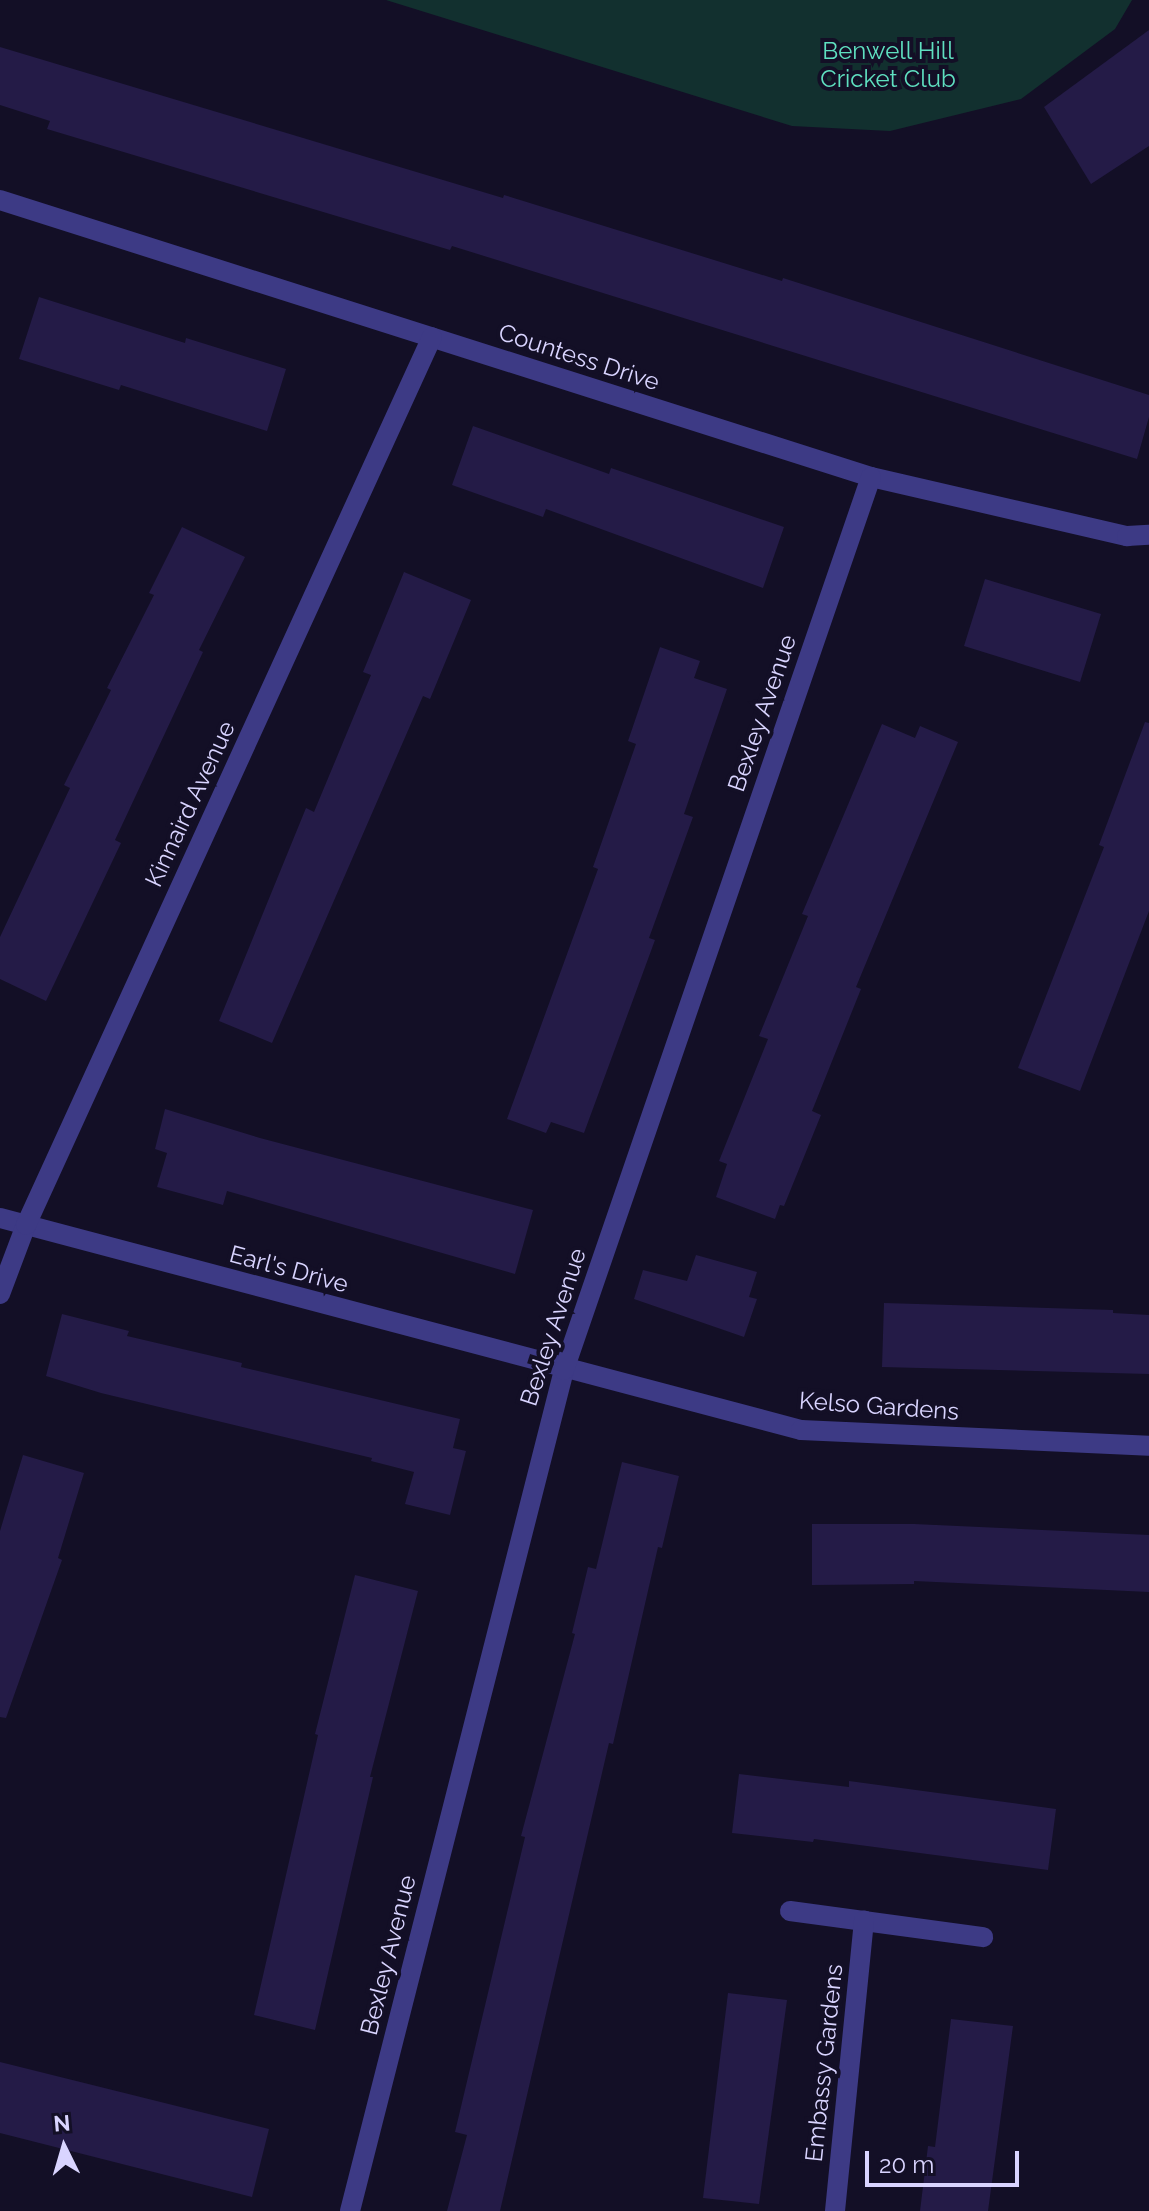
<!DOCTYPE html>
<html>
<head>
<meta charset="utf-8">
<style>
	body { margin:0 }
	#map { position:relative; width:1149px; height:2211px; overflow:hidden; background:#130f26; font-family:Raleway,sans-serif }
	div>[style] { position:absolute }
	.green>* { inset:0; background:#12302f }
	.building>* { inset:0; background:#241b47 }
	.minor>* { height:20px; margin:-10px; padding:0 10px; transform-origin:10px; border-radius:10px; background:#3d3a85 }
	span { translate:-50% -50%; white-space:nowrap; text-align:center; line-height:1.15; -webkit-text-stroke:8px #130f26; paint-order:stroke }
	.park-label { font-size:24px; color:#5fe0c0 }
	.street-label { font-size:24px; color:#d9d4ff }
	.north { position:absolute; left:24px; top:2107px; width:80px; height:80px; -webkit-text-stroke:6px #130f26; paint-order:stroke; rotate:355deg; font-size:22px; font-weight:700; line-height:32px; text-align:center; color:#d9d4ff }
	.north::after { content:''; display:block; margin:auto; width:28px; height:36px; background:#d9d4ff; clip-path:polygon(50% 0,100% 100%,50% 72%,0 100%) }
	.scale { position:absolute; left:865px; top:2151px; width:154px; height:36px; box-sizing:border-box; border:4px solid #d9d4ff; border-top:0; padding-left:10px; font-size:24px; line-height:28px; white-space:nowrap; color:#d9d4ff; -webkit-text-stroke:6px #130f26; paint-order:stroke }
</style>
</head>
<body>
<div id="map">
	<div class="green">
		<div style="clip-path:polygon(386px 0,1132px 0,1115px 29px,1021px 99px,890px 131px,792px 126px)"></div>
	</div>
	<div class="building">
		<div style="clip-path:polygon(1149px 30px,1149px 146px,1091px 184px,1044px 107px)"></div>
		<div style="clip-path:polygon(0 47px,503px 198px,504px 195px,782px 281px,783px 278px,1149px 395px,1149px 417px,1137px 459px,452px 246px,450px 250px,47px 129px,50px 121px,0 105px)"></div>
		<div style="clip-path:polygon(39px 297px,185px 343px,186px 338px,286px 369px,267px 431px,121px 385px,119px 390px,19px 359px)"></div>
		<div style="clip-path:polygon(473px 426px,609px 474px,611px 468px,784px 527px,763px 588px,546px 509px,543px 517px,452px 485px)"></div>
		<div style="clip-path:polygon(182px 527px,245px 557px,199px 650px,203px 652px,115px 840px,121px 843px,46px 1001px,0 979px,0 937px,70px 788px,64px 785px,111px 690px,107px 688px,154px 595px,149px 593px)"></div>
		<div style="clip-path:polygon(404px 572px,471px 600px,430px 699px,423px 696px,272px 1043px,219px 1021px,306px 808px,314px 812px,371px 675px,363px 672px)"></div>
		<div style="clip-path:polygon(985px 579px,1101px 614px,1080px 682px,964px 646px)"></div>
		<div style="clip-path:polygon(660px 647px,700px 661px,694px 678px,727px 689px,684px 814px,693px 817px,649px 938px,655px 940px,584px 1133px,551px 1122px,546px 1133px,507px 1119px,598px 869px,593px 867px,636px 744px,628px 741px)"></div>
		<div style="clip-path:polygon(1145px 722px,1149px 723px,1149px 911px,1080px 1091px,1018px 1068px,1104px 847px,1099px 845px)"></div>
		<div style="clip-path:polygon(882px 724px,915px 738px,920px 726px,958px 742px,856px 987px,861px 989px,812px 1111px,821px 1115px,784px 1206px,780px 1205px,775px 1219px,716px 1197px,727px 1164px,719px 1161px,768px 1039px,759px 1036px,808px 916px,802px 914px)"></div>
		<div style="clip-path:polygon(165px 1109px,260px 1138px,533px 1210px,515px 1274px,227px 1191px,223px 1205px,157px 1187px,167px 1153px,155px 1149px)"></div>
		<div style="clip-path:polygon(696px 1255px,757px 1272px,749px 1297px,757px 1299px,744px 1337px,634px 1299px,643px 1270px,687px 1281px)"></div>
		<div style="clip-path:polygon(884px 1303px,1113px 1310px,1113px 1313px,1149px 1315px,1149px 1374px,882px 1367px)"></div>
		<div style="clip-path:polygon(62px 1314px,129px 1331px,127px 1336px,242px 1363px,241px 1367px,460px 1419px,453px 1448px,466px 1451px,450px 1515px,405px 1504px,414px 1472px,371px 1461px,372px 1458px,101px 1393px,46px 1376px)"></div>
		<div style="clip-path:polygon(23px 1455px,84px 1473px,58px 1558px,62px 1560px,6px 1718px,0 1717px,0 1531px)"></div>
		<div style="clip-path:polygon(622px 1462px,679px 1476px,662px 1548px,658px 1547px,613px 1744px,609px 1743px,500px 2211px,447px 2211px,467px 2135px,455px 2132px,525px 1837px,521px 1836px,575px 1634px,572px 1633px,588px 1567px,596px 1569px)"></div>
		<div style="clip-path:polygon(812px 1524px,914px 1524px,1149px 1535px,1149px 1592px,914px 1581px,914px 1584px,812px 1585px)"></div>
		<div style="clip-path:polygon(355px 1575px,418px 1591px,370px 1777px,373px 1777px,315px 2030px,254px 2015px,318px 1735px,315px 1734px)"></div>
		<div style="clip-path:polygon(739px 1774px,849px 1787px,849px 1781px,1056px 1809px,1048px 1870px,814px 1839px,813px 1842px,732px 1833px)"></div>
		<div style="clip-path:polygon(728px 1993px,787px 2000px,759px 2204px,703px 2198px)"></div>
		<div style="clip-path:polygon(951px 2019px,1013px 2026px,988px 2211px,920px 2211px,928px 2146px,935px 2147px)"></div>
		<div style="clip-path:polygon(0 2062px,269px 2129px,252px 2197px,0 2133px)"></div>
	</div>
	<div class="minor">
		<div style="left:0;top:200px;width:914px;rotate:17.64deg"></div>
		<div style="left:871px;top:477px;width:263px;rotate:13deg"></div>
		<div style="left:1127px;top:536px;width:22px;rotate:-3deg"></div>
		<div style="left:0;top:1218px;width:829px;rotate:14.82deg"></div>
		<div style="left:801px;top:1430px;width:348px;rotate:2.6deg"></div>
		<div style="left:0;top:1294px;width:74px;rotate:-69.4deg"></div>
		<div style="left:26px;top:1225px;width:976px;rotate:-65.43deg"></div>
		<div style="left:790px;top:1911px;width:195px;rotate:7.7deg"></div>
		<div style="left:350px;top:2211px;width:868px;rotate:-75.72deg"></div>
		<div style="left:564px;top:1370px;width:944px;rotate:-71.03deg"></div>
		<div style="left:835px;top:2211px;width:292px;rotate:-84.3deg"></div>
	</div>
	<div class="park-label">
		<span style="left:888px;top:65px">Benwell Hill<br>Cricket Club</span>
	</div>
	<div class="street-label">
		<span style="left:579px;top:357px;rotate:18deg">Countess Drive</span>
		<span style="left:762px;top:713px;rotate:-71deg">Bexley Avenue</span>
		<span style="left:190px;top:804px;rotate:-65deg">Kinnaird Avenue</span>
		<span style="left:289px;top:1269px;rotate:15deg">Earl's Drive</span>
		<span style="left:553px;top:1327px;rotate:-72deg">Bexley Avenue</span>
		<span style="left:879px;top:1406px;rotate:4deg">Kelso Gardens</span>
		<span style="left:388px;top:1955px;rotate:-76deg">Bexley Avenue</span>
		<span style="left:824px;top:2063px;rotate:-84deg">Embassy Gardens</span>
	</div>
	<div class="north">N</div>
	<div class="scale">20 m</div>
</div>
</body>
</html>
